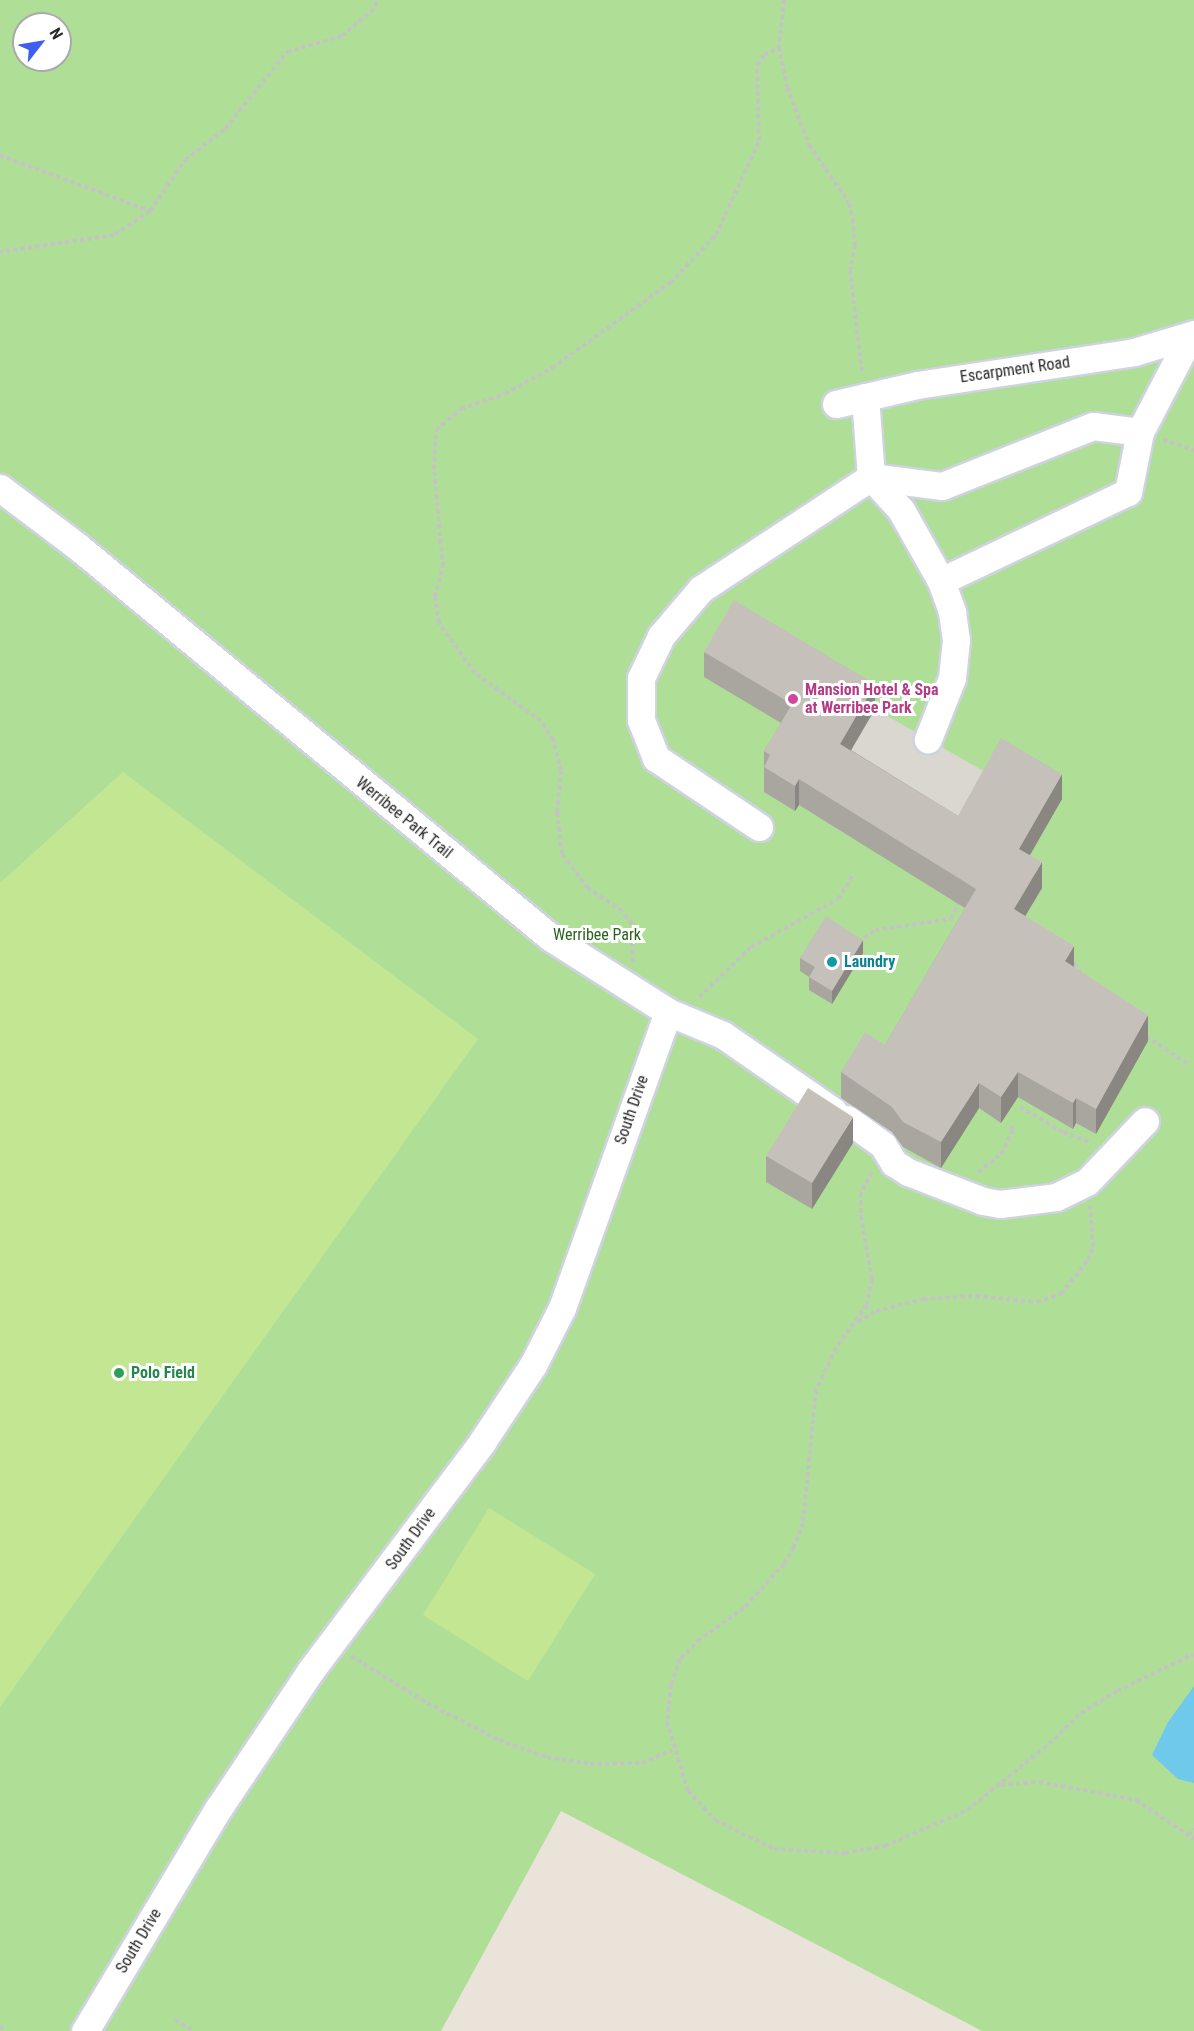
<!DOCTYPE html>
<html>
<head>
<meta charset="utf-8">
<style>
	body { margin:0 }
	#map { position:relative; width:1194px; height:2031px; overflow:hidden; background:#eae3d9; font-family:"Roboto Condensed",sans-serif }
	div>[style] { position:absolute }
	.green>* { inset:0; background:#afdf97 }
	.pitch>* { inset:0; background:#c3e693 }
	.plaza>* { inset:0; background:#dad6d0 }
	.water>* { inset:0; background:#6ec9ea }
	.path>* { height:4px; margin-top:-2px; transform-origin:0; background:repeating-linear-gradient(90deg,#c3c3c3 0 4.5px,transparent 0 7.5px) }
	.roads { filter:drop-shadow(2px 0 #cfd2e0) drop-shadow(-2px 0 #cfd2e0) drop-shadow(0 2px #cfd2e0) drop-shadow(0 -2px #cfd2e0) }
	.minor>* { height:27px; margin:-13.5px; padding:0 13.5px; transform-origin:13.5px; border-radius:13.5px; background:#fff }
	.wall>* { inset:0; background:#a9a59f }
	.shaded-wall>* { inset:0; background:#8a8682 }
	.building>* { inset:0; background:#c5c0b9 }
	.dots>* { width:16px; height:16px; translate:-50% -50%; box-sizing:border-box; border:3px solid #fff; border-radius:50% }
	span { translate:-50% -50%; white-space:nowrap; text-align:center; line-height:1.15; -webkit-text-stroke:6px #fff; paint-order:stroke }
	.street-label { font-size:16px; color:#282828 }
	.hotel-label { font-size:16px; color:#b23c85; font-weight:700 }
	.left { translate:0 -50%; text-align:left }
	.park-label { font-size:16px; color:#2a611b }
	.culture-label { font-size:16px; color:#0d838f; font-weight:700 }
	.leisure-label { font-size:16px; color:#27864d; font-weight:700 }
	.north { position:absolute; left:12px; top:12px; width:60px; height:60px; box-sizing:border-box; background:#fff; border:2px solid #a9a9a9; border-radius:50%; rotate:59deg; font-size:16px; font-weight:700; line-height:24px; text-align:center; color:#282828 }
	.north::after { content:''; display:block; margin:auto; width:21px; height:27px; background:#3d5ef3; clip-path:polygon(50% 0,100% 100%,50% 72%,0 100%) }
</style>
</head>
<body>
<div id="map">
	<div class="green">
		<div style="clip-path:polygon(evenodd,0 0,1194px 0,1194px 2031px,982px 2031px,561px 1811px,441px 2031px,0 2031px,0 0,24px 24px,60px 24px,60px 60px,24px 60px,24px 24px)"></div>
	</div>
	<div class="pitch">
		<div style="clip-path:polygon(123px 772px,478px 1039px,0 1707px,0 883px)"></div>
		<div style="clip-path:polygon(489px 1508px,595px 1574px,528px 1681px,423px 1615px)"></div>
	</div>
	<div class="plaza">
		<div style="clip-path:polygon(875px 709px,994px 777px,964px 830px,845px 761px)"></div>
	</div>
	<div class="water">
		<div style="clip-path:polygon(1194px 1686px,1194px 1783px,1178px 1779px,1152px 1755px,1168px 1722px)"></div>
	</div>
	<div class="path">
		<div style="left:784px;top:0;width:47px;rotate:96.1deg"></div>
		<div style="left:779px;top:47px;width:41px;rotate:78.7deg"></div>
		<div style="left:787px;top:87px;width:62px;rotate:69.2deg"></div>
		<div style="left:809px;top:145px;width:70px;rotate:55.4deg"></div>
		<div style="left:849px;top:203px;width:16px;rotate:76deg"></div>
		<div style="left:853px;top:219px;width:26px;rotate:86deg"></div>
		<div style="left:855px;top:245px;width:25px;rotate:101deg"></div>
		<div style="left:850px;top:270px;width:103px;rotate:83.3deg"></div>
		<div style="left:0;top:155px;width:160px;rotate:20.5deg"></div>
		<div style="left:150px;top:211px;width:43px;rotate:146.3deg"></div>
		<div style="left:114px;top:235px;width:115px;rotate:171.5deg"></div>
		<div style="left:150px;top:211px;width:62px;rotate:-55.5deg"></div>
		<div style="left:185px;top:160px;width:51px;rotate:-37.8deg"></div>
		<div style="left:225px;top:129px;width:99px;rotate:-51.2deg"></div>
		<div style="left:287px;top:52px;width:57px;rotate:-16.2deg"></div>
		<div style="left:342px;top:36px;width:38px;rotate:-40deg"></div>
		<div style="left:371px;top:12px;width:14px;rotate:-60deg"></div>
		<div style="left:1163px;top:440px;width:33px;rotate:18deg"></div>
		<div style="left:858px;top:942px;width:21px;rotate:-35deg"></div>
		<div style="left:875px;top:930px;width:77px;rotate:-8.2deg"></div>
		<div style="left:951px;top:919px;width:21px;rotate:-65deg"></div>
		<div style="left:1070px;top:957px;width:19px;rotate:55deg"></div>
		<div style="left:633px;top:962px;width:38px;rotate:-92deg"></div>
		<div style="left:632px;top:924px;width:16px;rotate:-128deg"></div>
		<div style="left:622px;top:911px;width:41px;rotate:-145.9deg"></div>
		<div style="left:588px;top:888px;width:43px;rotate:-127.4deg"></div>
		<div style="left:562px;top:854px;width:42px;rotate:-96.8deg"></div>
		<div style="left:557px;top:812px;width:41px;rotate:-84.4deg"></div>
		<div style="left:561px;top:771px;width:32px;rotate:-104deg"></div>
		<div style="left:553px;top:740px;width:22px;rotate:-122deg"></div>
		<div style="left:541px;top:721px;width:82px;rotate:-144deg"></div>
		<div style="left:475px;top:673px;width:62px;rotate:-125.8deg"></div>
		<div style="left:439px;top:623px;width:26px;rotate:-99deg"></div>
		<div style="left:435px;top:597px;width:32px;rotate:-76deg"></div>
		<div style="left:443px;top:566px;width:97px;rotate:-95.3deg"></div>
		<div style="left:434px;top:469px;width:39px;rotate:-87deg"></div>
		<div style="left:436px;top:430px;width:33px;rotate:-40deg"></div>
		<div style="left:461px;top:409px;width:46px;rotate:-18.8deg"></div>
		<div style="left:505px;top:394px;width:54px;rotate:-29deg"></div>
		<div style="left:552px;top:368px;width:145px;rotate:-35.8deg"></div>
		<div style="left:670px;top:283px;width:66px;rotate:-46.2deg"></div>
		<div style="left:716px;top:235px;width:103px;rotate:-65.4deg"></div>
		<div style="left:759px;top:141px;width:76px;rotate:-91.5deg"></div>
		<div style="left:757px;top:65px;width:12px;rotate:-55deg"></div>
		<div style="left:764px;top:55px;width:17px;rotate:-28deg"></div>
		<div style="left:699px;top:997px;width:72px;rotate:-43.9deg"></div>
		<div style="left:751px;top:947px;width:99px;rotate:-28.9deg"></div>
		<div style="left:838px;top:899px;width:30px;rotate:-57deg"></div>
		<div style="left:1146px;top:1036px;width:50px;rotate:33.7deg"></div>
		<div style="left:1020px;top:1107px;width:50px;rotate:30.2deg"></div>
		<div style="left:1063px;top:1132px;width:30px;rotate:20deg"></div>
		<div style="left:872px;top:1172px;width:24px;rotate:118deg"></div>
		<div style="left:861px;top:1193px;width:23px;rotate:90deg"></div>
		<div style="left:861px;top:1216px;width:64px;rotate:80.1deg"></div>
		<div style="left:872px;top:1279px;width:26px;rotate:101deg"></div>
		<div style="left:867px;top:1305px;width:53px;rotate:125.8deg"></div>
		<div style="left:836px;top:1348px;width:47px;rotate:115.5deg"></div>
		<div style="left:816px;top:1390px;width:134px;rotate:95.6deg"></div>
		<div style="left:803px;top:1523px;width:26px;rotate:111deg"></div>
		<div style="left:794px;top:1547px;width:20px;rotate:120deg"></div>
		<div style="left:784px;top:1564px;width:59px;rotate:132.3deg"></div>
		<div style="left:744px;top:1608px;width:54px;rotate:144.8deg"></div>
		<div style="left:700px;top:1639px;width:28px;rotate:135deg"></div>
		<div style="left:680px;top:1659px;width:28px;rotate:109deg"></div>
		<div style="left:671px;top:1685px;width:37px;rotate:96deg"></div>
		<div style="left:667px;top:1722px;width:72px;rotate:73.1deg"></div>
		<div style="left:688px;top:1791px;width:40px;rotate:47deg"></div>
		<div style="left:715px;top:1820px;width:66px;rotate:26.2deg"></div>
		<div style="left:774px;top:1849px;width:71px;rotate:3.2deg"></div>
		<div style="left:845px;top:1853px;width:41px;rotate:-9.9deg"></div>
		<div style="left:885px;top:1846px;width:90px;rotate:-23.7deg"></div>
		<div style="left:967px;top:1810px;width:105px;rotate:-38.8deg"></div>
		<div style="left:1049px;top:1744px;width:45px;rotate:-44.1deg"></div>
		<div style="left:1081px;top:1713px;width:42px;rotate:-31.4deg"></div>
		<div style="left:1117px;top:1691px;width:85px;rotate:-25.7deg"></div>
		<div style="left:978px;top:1172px;width:29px;rotate:-38deg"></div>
		<div style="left:1001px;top:1154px;width:28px;rotate:-63deg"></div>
		<div style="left:1014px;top:1129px;width:8px;rotate:-150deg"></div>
		<div style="left:858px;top:1322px;width:21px;rotate:-31deg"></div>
		<div style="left:876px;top:1311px;width:49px;rotate:-14.3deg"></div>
		<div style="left:923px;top:1299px;width:53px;rotate:-3.2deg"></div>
		<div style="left:976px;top:1296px;width:61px;rotate:5.6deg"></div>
		<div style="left:1037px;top:1302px;width:25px;rotate:-18deg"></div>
		<div style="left:1061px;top:1294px;width:43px;rotate:-51.5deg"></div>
		<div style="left:1088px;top:1260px;width:14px;rotate:-69deg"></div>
		<div style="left:1093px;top:1247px;width:41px;rotate:-94.2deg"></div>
		<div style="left:351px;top:1656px;width:89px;rotate:31.7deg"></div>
		<div style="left:427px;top:1703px;width:81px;rotate:27.2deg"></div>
		<div style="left:499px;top:1740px;width:51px;rotate:19.5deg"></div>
		<div style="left:547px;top:1757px;width:44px;rotate:9.2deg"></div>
		<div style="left:590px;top:1764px;width:52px;rotate:-1.1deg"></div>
		<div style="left:642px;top:1763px;width:33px;rotate:-23deg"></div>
		<div style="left:1001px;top:1785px;width:38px;rotate:-5deg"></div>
		<div style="left:1039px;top:1782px;width:99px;rotate:10.5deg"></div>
		<div style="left:1136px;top:1800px;width:70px;rotate:33.9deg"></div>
		<div style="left:1188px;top:1835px;width:9px;rotate:-49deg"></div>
		<div style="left:175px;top:2020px;width:22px;rotate:30deg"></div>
		<div style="left:0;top:2026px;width:6px;rotate:51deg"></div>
	</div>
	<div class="roads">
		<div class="minor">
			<div style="left:865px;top:397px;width:80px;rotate:85.7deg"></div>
			<div style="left:871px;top:477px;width:45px;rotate:47.7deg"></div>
			<div style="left:901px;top:510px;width:81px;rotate:60.6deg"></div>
			<div style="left:941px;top:581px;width:33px;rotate:70deg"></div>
			<div style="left:952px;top:612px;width:28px;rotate:82deg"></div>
			<div style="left:956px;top:640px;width:38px;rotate:96deg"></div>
			<div style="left:952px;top:678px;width:66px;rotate:111.5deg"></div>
			<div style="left:836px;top:404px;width:83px;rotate:-13.2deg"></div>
			<div style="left:917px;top:385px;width:219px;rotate:-8.6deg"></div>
			<div style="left:1134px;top:352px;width:63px;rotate:-16.7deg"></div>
			<div style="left:0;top:488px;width:96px;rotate:37deg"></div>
			<div style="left:77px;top:546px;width:614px;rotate:39.58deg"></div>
			<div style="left:550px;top:937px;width:140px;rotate:32.4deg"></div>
			<div style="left:668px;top:1012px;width:60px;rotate:22.7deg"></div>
			<div style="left:723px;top:1035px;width:134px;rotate:34.6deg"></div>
			<div style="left:941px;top:581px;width:207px;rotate:-25.5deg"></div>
			<div style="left:1128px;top:492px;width:61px;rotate:-78.7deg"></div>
			<div style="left:759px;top:827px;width:124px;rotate:-146.2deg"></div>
			<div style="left:656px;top:758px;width:41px;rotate:-111.5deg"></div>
			<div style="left:641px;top:720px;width:42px;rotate:-90deg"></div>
			<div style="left:641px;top:678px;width:47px;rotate:-64.5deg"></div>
			<div style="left:661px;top:636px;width:62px;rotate:-49.6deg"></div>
			<div style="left:701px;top:589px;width:204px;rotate:-33.4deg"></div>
			<div style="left:871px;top:477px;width:72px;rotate:7.2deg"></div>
			<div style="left:942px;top:486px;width:162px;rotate:-21.7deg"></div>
			<div style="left:1093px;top:426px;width:47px;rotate:7.3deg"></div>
			<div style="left:1140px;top:432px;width:108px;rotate:-62.5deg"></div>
			<div style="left:847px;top:1119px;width:44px;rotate:35.8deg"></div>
			<div style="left:883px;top:1145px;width:21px;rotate:59deg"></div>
			<div style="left:894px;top:1163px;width:17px;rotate:33deg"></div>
			<div style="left:908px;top:1172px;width:80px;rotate:21.1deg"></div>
			<div style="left:983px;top:1201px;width:17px;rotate:10deg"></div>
			<div style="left:1000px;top:1204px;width:56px;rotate:-7.1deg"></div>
			<div style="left:1056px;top:1197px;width:34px;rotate:-26deg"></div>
			<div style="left:1087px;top:1182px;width:84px;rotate:-46.4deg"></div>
			<div style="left:85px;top:2031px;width:259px;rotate:-59.1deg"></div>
			<div style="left:218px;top:1809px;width:167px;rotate:-56.2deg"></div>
			<div style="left:311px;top:1670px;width:285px;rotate:-53.1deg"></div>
			<div style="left:482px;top:1442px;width:92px;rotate:-56.5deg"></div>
			<div style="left:533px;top:1365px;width:64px;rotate:-63deg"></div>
			<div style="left:562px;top:1308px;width:314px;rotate:-70.3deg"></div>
		</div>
	</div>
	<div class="wall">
		<div style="clip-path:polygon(704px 652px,875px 709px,851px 750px,958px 816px,1062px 799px,1030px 855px,1042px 888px,1025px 916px,1074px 967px,1148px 1041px,1096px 1134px,1076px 1123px,1073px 1129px,1018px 1097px,1001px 1123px,979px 1108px,941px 1168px,903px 1147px,892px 1132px,841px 1098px,841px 1072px,885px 1045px,965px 908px,799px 805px,795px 811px,764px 792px,764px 751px,781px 723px,704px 677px)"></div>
		<div style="clip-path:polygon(863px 953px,832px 1004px,809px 990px,809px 977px,800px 971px,800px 958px)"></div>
		<div style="clip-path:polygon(853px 1143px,812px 1209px,766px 1182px,766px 1156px)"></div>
	</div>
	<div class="shaded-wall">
		<div style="clip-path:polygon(875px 684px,875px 709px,840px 769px,840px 744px)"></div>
		<div style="clip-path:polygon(1062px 774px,1062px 799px,1019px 874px,1019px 849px)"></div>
		<div style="clip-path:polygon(799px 779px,799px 805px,795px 811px,795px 786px)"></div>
		<div style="clip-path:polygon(1042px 862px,1042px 888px,1014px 935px,1014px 909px)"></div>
		<div style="clip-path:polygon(863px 940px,863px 953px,832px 1004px,832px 991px)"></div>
		<div style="clip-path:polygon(1074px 946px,1074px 971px,1065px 961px)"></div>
		<div style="clip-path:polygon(1148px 1015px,1148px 1041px,1096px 1134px,1096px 1109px)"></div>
		<div style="clip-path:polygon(1018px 1072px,1018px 1097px,1001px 1123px,1001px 1097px)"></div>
		<div style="clip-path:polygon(979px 1083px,979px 1108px,941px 1168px,941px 1142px)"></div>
		<div style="clip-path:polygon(1076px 1098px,1076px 1123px,1073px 1129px,1073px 1103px)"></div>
		<div style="clip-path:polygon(853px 1117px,853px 1143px,812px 1209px,812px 1183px)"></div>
	</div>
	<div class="building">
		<div style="clip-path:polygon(734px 600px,875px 684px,840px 744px,958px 816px,1001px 738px,1062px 774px,1019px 849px,1042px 862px,1014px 909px,1074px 946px,1065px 961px,1148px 1015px,1096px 1109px,1076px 1098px,1073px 1103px,1018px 1072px,1001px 1097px,979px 1083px,941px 1142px,903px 1122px,892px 1107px,841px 1072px,865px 1032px,885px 1045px,976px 889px,799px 779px,795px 786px,764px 767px,770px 755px,764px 751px,792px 704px,704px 652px)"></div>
		<div style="clip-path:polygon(826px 916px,863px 940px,832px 991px,809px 977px,815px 967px,800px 958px)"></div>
		<div style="clip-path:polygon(808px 1088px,853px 1117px,812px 1183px,766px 1156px)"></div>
	</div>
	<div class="dots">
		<div style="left:793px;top:699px;background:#d1479c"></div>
		<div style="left:832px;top:962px;background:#0f9aa8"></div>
		<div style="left:119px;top:1373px;background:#2e9e5b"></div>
	</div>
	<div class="street-label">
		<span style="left:1015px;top:370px;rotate:-8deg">Escarpment Road</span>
		<span style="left:404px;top:818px;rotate:39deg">Werribee Park Trail</span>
		<span style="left:632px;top:1110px;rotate:-71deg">South Drive</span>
		<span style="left:411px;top:1539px;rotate:-54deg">South Drive</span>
		<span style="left:139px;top:1941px;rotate:-59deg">South Drive</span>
	</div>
	<div class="hotel-label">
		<span class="left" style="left:805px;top:699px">Mansion Hotel &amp; Spa<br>at Werribee Park</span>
	</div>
	<div class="park-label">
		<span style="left:597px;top:935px">Werribee Park</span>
	</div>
	<div class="culture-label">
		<span class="left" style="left:844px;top:962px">Laundry</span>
	</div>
	<div class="leisure-label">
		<span class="left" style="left:131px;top:1373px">Polo Field</span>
	</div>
	<div class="north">N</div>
</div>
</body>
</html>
